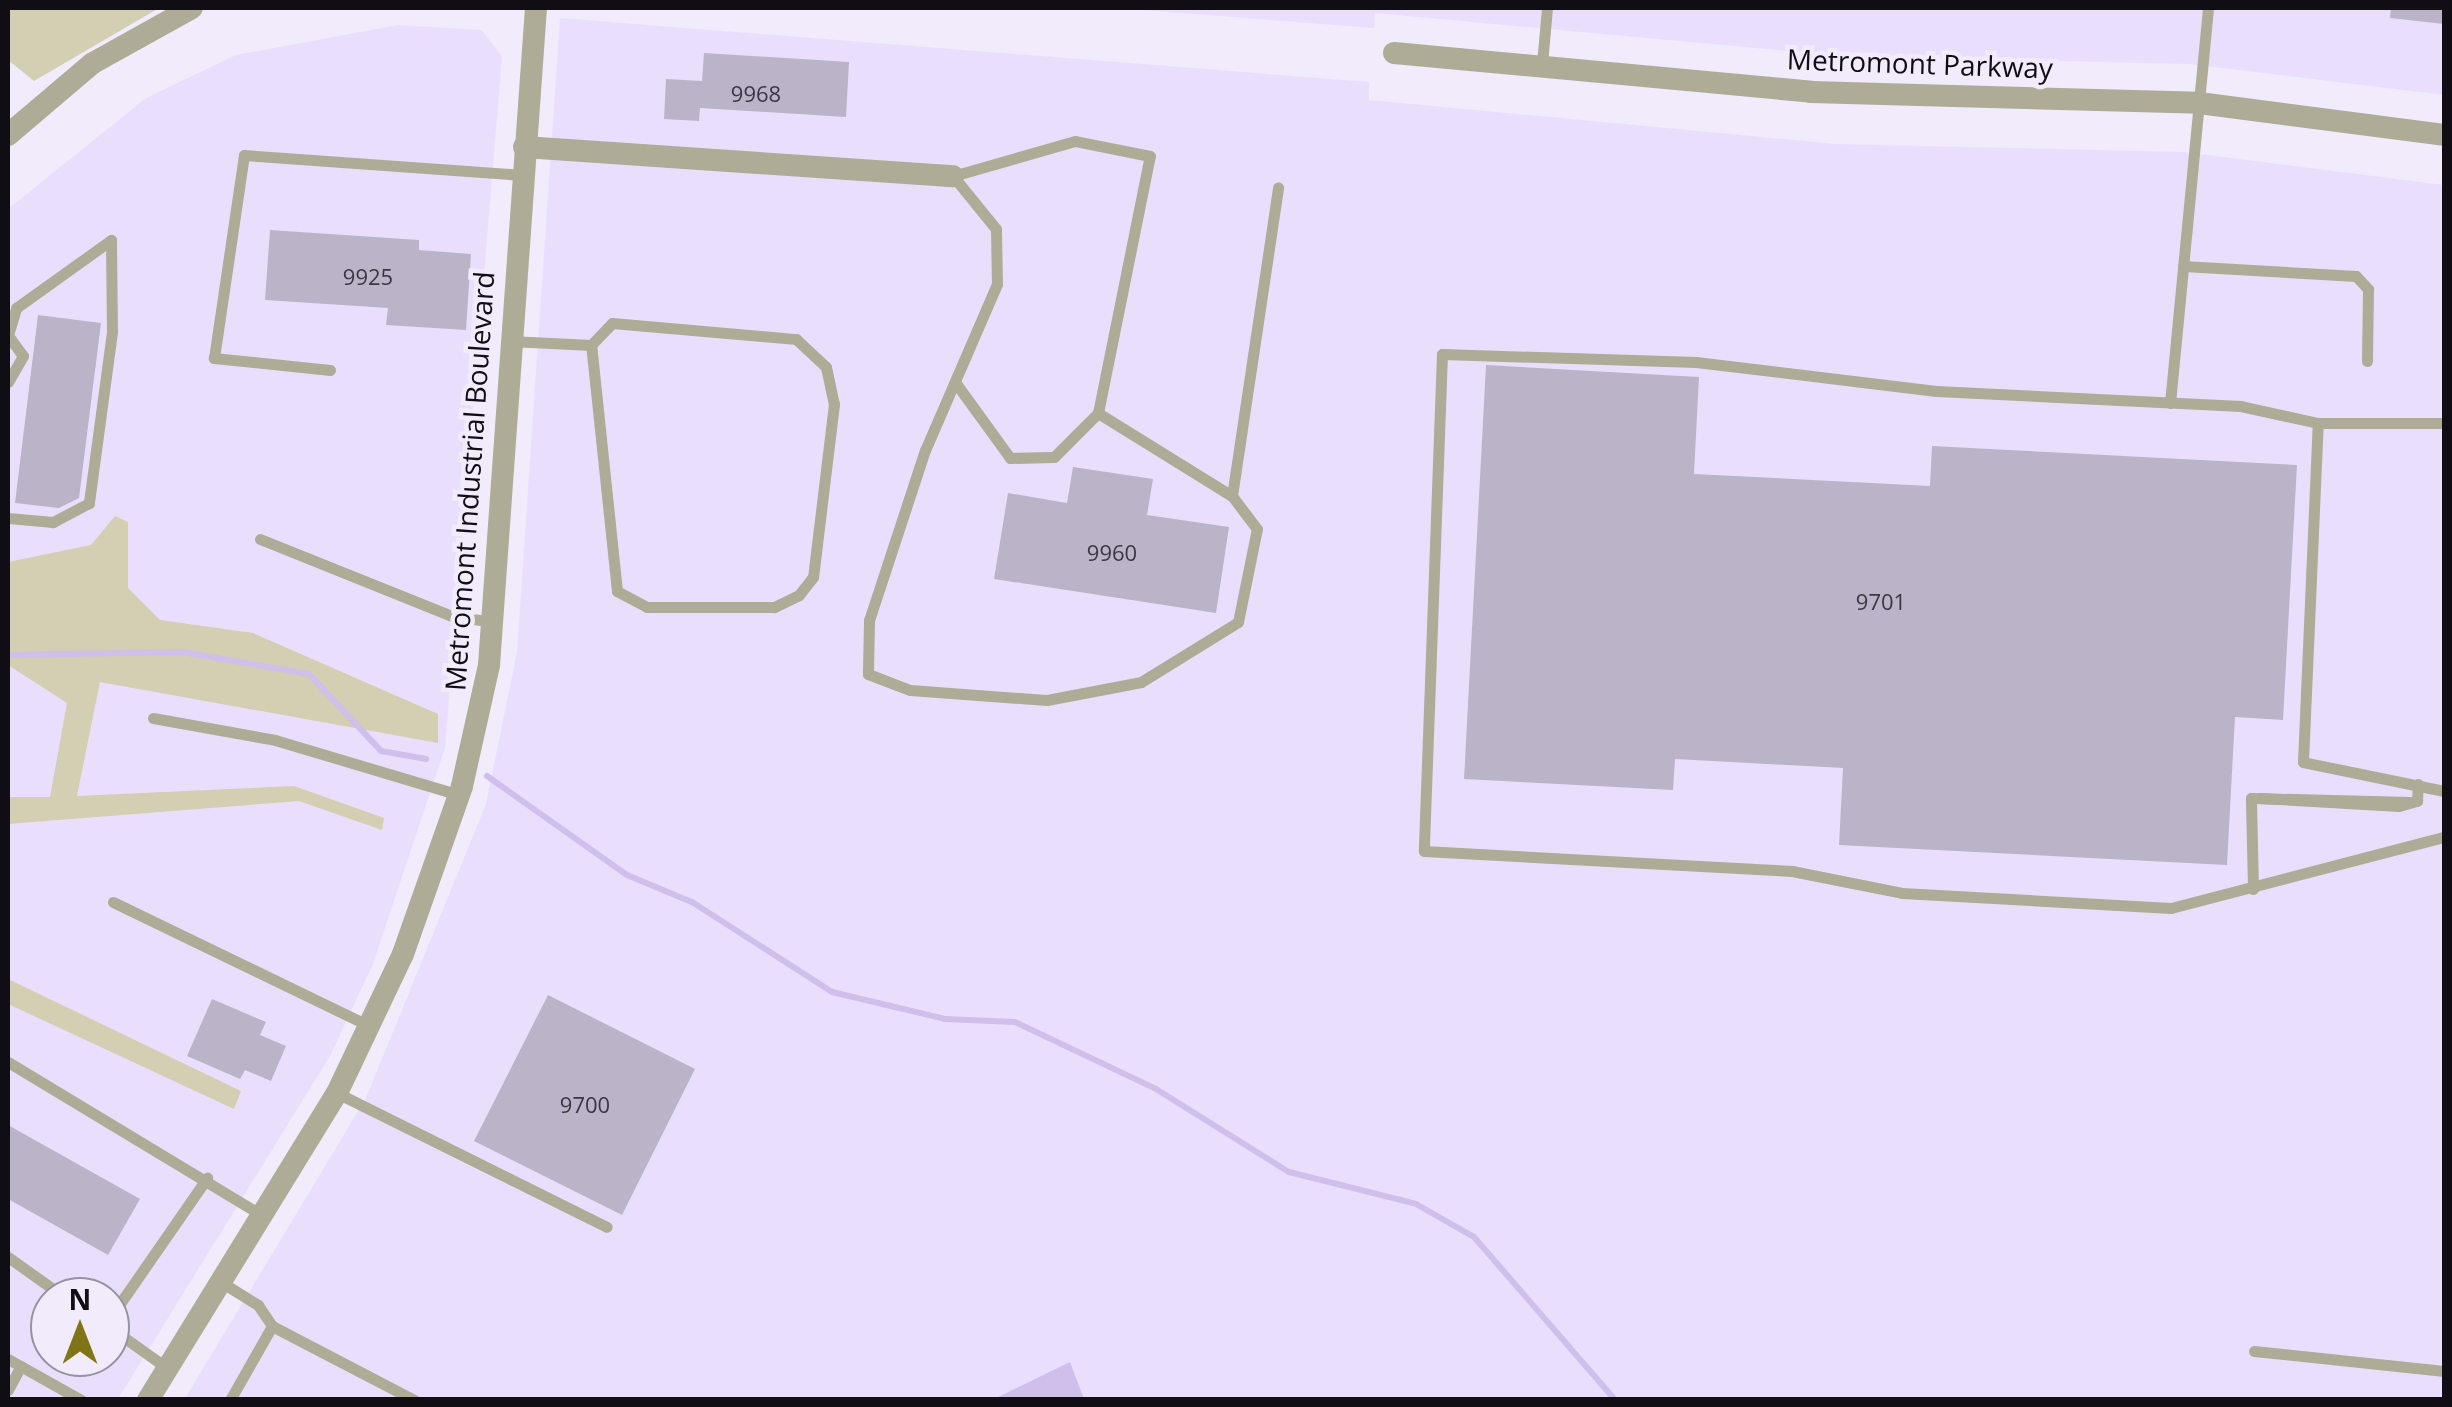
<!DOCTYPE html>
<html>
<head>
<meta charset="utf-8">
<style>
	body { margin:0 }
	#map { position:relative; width:2452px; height:1407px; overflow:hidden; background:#f1ebfc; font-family:"Open Sans",sans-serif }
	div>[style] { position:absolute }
	.built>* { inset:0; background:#e9dffd }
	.green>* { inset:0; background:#d3cfb2 }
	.water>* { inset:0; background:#cebfeb }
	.stream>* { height:6px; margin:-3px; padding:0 3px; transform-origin:3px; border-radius:3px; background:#cebfeb }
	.building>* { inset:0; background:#bbb4c9 }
	.service>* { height:11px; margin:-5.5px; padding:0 5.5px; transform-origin:5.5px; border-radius:5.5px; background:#aeac97 }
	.minor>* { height:22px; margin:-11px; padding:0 11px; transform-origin:11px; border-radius:11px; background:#aeac97 }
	span { translate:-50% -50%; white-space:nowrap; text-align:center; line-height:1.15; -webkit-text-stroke:9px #f1ebfc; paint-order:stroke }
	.number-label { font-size:22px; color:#3b3741 }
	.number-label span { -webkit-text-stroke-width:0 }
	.street-label { font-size:28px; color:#100d14 }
	.frame { position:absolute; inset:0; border:10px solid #100d14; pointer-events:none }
	.north { position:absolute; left:30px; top:1277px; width:100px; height:100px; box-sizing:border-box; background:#f1ebfc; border:2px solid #97929f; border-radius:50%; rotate:0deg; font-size:28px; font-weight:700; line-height:40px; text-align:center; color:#100d14 }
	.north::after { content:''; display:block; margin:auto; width:35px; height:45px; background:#817417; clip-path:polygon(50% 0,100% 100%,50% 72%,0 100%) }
</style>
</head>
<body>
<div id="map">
	<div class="built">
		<div style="clip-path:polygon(1116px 8px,2444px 8px,2444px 95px,2189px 64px,1842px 56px,1375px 13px,1374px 28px)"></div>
		<div style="clip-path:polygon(560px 18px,1369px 82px,1369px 100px,1836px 144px,2184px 152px,2444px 185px,2444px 1399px,184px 1400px,366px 1098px,486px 804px,517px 652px)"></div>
		<div style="clip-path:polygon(evenodd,398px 25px,482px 30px,502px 57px,445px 748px,373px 964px,330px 1056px,118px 1399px,8px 1399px,8px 209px,146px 98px,236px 55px,398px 25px,50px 1297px,110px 1297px,110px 1357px,50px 1357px,50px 1297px)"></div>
	</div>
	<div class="green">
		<div style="clip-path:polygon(8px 8px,159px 8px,34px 81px,8px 60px)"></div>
		<div style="clip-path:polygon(115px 516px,128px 522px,128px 588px,160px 620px,253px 633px,438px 714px,438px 743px,100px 682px,77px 796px,294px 786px,384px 818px,382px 830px,299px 801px,8px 824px,8px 797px,50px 797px,67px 703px,8px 665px,8px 562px,91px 545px)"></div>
		<div style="clip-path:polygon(8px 979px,241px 1091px,234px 1109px,8px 1004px)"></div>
	</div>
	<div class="water">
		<div style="clip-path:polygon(1070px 1362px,1084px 1399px,994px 1399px)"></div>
	</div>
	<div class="stream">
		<div style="left:8px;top:655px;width:174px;rotate:-1deg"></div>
		<div style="left:182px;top:652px;width:129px;rotate:9.8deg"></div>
		<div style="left:309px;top:674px;width:105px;rotate:46.9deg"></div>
		<div style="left:381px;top:751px;width:46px;rotate:10.1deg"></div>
		<div style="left:487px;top:776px;width:171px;rotate:35.3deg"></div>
		<div style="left:627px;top:875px;width:70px;rotate:22.6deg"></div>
		<div style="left:692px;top:902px;width:166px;rotate:32.7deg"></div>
		<div style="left:832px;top:992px;width:116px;rotate:13.4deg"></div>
		<div style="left:945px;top:1019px;width:70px;rotate:2.5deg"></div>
		<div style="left:1015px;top:1022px;width:156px;rotate:25.4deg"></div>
		<div style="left:1156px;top:1089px;width:157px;rotate:32deg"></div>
		<div style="left:1289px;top:1172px;width:131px;rotate:14.1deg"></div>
		<div style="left:1416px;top:1204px;width:67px;rotate:29.6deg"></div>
		<div style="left:1474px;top:1237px;width:216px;rotate:49.1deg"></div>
	</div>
	<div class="building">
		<div style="clip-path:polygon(2391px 8px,2444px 8px,2444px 24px,2390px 18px)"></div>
		<div style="clip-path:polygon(704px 53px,849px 62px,846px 117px,700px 108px,699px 121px,664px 119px,666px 79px,702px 81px)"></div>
		<div style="clip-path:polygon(270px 230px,419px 240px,419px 250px,471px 254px,466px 330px,386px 325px,388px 308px,265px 300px)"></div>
		<div style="clip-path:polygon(38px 315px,101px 323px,79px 498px,59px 508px,15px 503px)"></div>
		<div style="clip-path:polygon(1486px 365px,1699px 377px,1694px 474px,1930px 486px,1932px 446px,2297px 465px,2283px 720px,2235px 717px,2227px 865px,1839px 845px,1843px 768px,1675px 759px,1673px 790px,1464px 779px)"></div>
		<div style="clip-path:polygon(1073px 467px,1153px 479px,1147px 515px,1229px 527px,1216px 613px,994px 579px,1008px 493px,1067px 503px)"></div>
		<div style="clip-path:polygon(548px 995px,695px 1069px,622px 1215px,474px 1141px)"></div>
		<div style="clip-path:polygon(212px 999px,266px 1022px,260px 1035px,286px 1046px,271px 1081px,245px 1070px,240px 1079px,187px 1056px)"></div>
		<div style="clip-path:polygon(8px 1125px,140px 1199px,108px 1255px,8px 1199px)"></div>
	</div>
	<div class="service">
		<div style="left:1542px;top:64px;width:56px;rotate:-84.9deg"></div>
		<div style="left:2183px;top:266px;width:173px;rotate:3.3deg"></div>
		<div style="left:2356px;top:276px;width:18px;rotate:47deg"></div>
		<div style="left:2368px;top:289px;width:72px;rotate:90.8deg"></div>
		<div style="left:510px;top:341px;width:81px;rotate:2.8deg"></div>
		<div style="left:591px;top:345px;width:30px;rotate:-46deg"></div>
		<div style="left:612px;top:323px;width:185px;rotate:5deg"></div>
		<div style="left:796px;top:339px;width:41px;rotate:43deg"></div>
		<div style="left:826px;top:367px;width:38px;rotate:78deg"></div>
		<div style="left:834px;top:404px;width:174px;rotate:96.9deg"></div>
		<div style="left:813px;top:577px;width:23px;rotate:128deg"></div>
		<div style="left:799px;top:595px;width:28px;rotate:154deg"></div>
		<div style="left:774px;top:607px;width:127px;rotate:180deg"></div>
		<div style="left:647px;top:607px;width:34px;rotate:-152deg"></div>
		<div style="left:617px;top:591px;width:247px;rotate:-96deg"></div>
		<div style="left:330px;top:370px;width:117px;rotate:-174.1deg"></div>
		<div style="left:214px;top:358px;width:205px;rotate:-81.6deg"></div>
		<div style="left:244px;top:155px;width:279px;rotate:4.1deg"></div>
		<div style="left:8px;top:382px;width:30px;rotate:-60deg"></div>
		<div style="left:23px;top:356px;width:26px;rotate:-126deg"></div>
		<div style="left:8px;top:335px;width:28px;rotate:-73deg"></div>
		<div style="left:16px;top:308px;width:117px;rotate:-35.6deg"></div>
		<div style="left:111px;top:240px;width:92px;rotate:89.4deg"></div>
		<div style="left:112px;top:332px;width:173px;rotate:97.7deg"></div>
		<div style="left:89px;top:503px;width:41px;rotate:152.2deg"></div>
		<div style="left:53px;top:522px;width:45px;rotate:-174.9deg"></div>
		<div style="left:955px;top:382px;width:94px;rotate:54.1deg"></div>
		<div style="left:1010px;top:458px;width:44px;rotate:-1.3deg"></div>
		<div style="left:1054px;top:457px;width:62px;rotate:-45deg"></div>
		<div style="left:1098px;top:413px;width:262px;rotate:-78.6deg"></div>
		<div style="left:1150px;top:156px;width:76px;rotate:-168.7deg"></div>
		<div style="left:1075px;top:141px;width:127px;rotate:164deg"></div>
		<div style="left:953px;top:176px;width:68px;rotate:50.9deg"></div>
		<div style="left:996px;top:229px;width:55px;rotate:89deg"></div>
		<div style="left:997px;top:284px;width:181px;rotate:113.4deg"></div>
		<div style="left:925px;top:450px;width:179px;rotate:108.2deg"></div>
		<div style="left:869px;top:620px;width:54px;rotate:91.1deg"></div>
		<div style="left:868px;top:674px;width:45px;rotate:20.9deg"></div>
		<div style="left:910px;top:690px;width:137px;rotate:4.2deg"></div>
		<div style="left:1047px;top:700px;width:96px;rotate:-10.8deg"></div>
		<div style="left:1141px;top:682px;width:114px;rotate:-31.7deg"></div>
		<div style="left:1238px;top:622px;width:95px;rotate:-78.5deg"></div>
		<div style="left:1257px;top:529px;width:41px;rotate:-127.1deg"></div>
		<div style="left:2170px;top:403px;width:397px;rotate:-84.5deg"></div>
		<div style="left:1098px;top:413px;width:158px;rotate:31.8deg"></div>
		<div style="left:1232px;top:496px;width:312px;rotate:-81.5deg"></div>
		<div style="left:2318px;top:423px;width:126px"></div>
		<div style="left:260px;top:539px;width:207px;rotate:21.9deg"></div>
		<div style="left:452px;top:616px;width:41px;rotate:8.3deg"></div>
		<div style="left:153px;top:718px;width:124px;rotate:10.2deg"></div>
		<div style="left:275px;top:740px;width:193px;rotate:16.6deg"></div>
		<div style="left:2444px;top:791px;width:144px;rotate:-168.4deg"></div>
		<div style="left:2303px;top:762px;width:339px;rotate:-87.5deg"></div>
		<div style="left:2318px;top:423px;width:79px;rotate:-167.6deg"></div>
		<div style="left:2241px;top:406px;width:305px;rotate:-177.2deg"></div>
		<div style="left:1936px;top:391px;width:242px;rotate:-173.1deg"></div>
		<div style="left:1696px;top:362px;width:254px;rotate:-178.2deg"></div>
		<div style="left:1442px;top:354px;width:497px;rotate:92.1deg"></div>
		<div style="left:1424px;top:851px;width:369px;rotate:3.1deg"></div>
		<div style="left:1792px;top:871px;width:112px;rotate:11.3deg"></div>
		<div style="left:1902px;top:893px;width:269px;rotate:3.2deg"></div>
		<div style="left:2171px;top:908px;width:282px;rotate:-14.6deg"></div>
		<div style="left:2260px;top:798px;width:139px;rotate:3.3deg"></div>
		<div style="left:2399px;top:806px;width:19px;rotate:-16deg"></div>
		<div style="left:2417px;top:801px;width:17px;rotate:-87deg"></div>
		<div style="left:2253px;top:889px;width:91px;rotate:-91.3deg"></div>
		<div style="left:2251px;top:798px;width:159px;rotate:1.4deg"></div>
		<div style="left:113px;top:902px;width:284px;rotate:25.8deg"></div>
		<div style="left:8px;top:1062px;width:297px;rotate:31.1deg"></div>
		<div style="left:337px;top:1093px;width:301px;rotate:26.4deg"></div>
		<div style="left:8px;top:1257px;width:69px;rotate:35.5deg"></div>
		<div style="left:221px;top:1282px;width:44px;rotate:31.9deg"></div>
		<div style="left:258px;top:1305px;width:25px;rotate:56deg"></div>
		<div style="left:272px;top:1326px;width:85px;rotate:119.6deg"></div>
		<div style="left:272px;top:1326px;width:160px;rotate:27.5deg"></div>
		<div style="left:2254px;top:1351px;width:191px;rotate:6deg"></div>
		<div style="left:8px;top:1359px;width:84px;rotate:29.3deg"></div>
		<div style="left:167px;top:1368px;width:60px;rotate:-144.5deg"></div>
		<div style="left:118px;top:1333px;width:28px;rotate:-88deg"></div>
		<div style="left:119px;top:1305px;width:155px;rotate:-55.3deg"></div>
		<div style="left:8px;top:1390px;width:27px;rotate:-62deg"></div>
	</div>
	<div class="minor">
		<div style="left:1394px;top:53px;width:419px;rotate:5.3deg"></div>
		<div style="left:1811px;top:92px;width:388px;rotate:1.6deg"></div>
		<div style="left:2199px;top:103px;width:247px;rotate:7.4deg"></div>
		<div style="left:8px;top:135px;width:111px;rotate:-40.3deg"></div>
		<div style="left:93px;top:63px;width:113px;rotate:-29.1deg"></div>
		<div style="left:524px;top:147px;width:430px;rotate:3.9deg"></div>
		<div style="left:148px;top:1400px;width:361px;rotate:-58.4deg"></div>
		<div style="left:337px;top:1093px;width:154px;rotate:-64.6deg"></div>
		<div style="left:403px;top:954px;width:178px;rotate:-70.6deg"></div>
		<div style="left:462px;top:786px;width:124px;rotate:-77.4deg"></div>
		<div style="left:489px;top:665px;width:659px;rotate:-85.91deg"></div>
	</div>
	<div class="number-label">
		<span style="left:756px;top:94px">9968</span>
		<span style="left:368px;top:277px">9925</span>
		<span style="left:1112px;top:553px">9960</span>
		<span style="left:1881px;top:602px">9701</span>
		<span style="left:585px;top:1105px">9700</span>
	</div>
	<div class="street-label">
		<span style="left:1920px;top:63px;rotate:2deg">Metromont Parkway</span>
		<span style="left:469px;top:481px;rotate:-86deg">Metromont Industrial Boulevard</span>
	</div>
	<div class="frame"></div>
	<div class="north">N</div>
</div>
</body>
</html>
